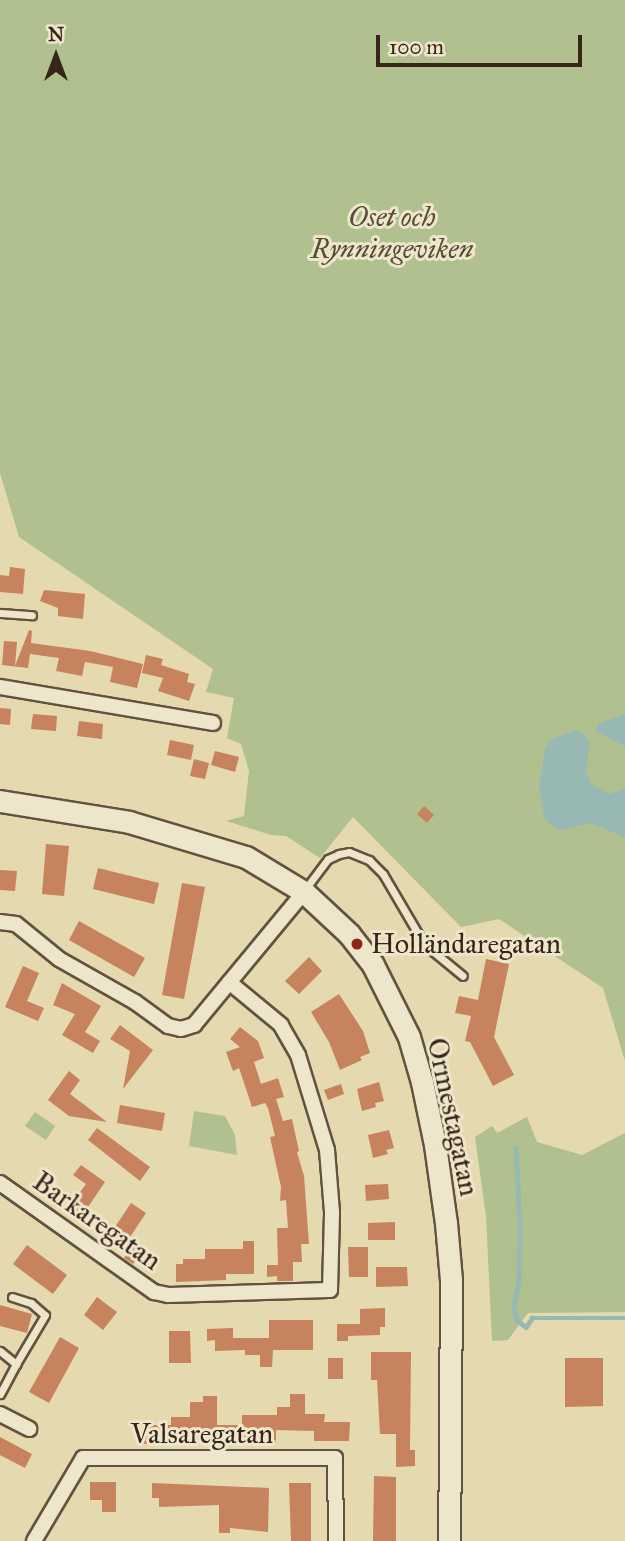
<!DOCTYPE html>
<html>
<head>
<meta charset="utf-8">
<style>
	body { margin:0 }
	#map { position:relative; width:625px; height:1541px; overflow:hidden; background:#e5d9af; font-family:"IM FELL Great Primer",serif }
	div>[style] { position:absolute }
	.green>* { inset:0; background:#b0c08e }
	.water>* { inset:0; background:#98b9b3 }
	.stream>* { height:4.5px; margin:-2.25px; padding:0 2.25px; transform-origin:2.25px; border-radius:2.25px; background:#98b9b3 }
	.building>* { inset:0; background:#c7825e }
	.roads { filter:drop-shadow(2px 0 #63523f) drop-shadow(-2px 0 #63523f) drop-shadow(0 2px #63523f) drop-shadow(0 -2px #63523f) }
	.lane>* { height:7px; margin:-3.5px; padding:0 3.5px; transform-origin:3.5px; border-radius:3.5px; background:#eee6cb }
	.street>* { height:14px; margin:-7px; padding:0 7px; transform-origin:7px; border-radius:7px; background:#eee6cb }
	.secondary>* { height:21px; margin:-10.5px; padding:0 10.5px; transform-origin:10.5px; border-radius:10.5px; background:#eee6cb }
	.dots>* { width:19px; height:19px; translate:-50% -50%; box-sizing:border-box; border:4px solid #eee6cb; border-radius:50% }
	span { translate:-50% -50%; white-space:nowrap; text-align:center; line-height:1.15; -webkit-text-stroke:6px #eee6cb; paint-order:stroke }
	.park-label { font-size:28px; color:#564c37; font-style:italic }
	.poi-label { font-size:28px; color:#38251a }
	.left { translate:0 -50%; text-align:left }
	.street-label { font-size:28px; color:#38251a }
	.north { position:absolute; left:21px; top:21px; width:70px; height:70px; -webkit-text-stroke:5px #eee6cb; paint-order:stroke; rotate:0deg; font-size:19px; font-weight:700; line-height:28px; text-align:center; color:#38251a }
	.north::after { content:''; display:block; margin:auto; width:24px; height:32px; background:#38251a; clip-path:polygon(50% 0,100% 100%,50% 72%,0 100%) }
	.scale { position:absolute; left:376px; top:35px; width:206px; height:32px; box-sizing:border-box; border:4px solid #38251a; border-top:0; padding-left:9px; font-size:21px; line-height:24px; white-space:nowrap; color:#38251a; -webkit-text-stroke:5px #eee6cb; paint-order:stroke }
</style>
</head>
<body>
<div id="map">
	<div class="green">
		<div style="clip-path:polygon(0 0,625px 0,625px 1061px,603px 988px,499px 919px,461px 927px,353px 817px,320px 858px,286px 836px,271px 835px,226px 821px,244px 816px,249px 771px,241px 744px,227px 738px,234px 698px,206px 692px,213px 669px,19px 537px,0 473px)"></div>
		<div style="clip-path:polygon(194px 1111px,225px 1116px,235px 1135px,237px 1155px,189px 1146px)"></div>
		<div style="clip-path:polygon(35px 1112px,55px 1126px,46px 1140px,25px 1126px)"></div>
		<div style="clip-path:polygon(527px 1117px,537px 1142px,582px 1155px,625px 1133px,625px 1312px,528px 1313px,508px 1340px,492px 1341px,486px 1216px,475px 1137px,492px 1126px,497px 1133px)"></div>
	</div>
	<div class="water">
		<div style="clip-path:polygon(625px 714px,625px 746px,595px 731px,598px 724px)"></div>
		<div style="clip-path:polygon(575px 730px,585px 735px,590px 743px,586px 771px,591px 784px,609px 794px,625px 789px,625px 837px,590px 823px,561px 830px,553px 827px,544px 817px,539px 785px,545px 749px,549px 740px)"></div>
	</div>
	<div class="stream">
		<div style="left:516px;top:1148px;width:76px;rotate:87deg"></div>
		<div style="left:520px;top:1224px;width:58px;rotate:91deg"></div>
		<div style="left:519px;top:1282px;width:26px;rotate:101deg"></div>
		<div style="left:514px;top:1308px;width:12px;rotate:76deg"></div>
		<div style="left:517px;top:1320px;width:11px;rotate:38deg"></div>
		<div style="left:526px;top:1327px;width:11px;rotate:-56deg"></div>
		<div style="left:532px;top:1318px;width:93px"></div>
	</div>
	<div class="building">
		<div style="clip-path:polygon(10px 567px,25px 569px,23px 594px,0 592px,0 575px,9px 576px)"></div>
		<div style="clip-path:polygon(44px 590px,85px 594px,83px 619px,58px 616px,58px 608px,40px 601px)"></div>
		<div style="clip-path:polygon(29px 630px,32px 631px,31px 643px,90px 651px,143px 664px,137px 688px,110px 682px,113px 667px,85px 662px,82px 676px,56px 671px,59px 658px,30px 654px,28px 668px,2px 665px,4px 641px,17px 642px,15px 666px)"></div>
		<div style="clip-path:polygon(146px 655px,163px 659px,161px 665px,189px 674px,187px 682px,195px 684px,189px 701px,158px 691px,163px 678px,142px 673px)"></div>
		<div style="clip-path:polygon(0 708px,11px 709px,10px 725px,0 724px)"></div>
		<div style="clip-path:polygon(33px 714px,57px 716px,56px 731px,31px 729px)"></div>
		<div style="clip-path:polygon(79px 721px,103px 724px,102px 739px,77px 736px)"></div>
		<div style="clip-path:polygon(170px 740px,194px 745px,191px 760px,167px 755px)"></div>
		<div style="clip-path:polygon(215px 751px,239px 757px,235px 772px,211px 765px)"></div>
		<div style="clip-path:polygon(194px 759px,209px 763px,205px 779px,190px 776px)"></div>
		<div style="clip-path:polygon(424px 806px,434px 815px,427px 823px,417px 814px)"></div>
		<div style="clip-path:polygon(46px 844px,69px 846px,64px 896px,42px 894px)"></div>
		<div style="clip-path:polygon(98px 868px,159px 883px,154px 904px,93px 889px)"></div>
		<div style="clip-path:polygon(0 870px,17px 871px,15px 891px,0 890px)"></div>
		<div style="clip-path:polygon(182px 883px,205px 887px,184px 999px,162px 995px)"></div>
		<div style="clip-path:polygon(79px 921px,145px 958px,134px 977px,69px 940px)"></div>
		<div style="clip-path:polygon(309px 957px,322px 971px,299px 994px,285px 981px)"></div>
		<div style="clip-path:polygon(486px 959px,509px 964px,494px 1037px,514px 1075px,493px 1086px,470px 1042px,465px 1041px,471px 1016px,455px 1013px,459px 996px,478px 1000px)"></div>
		<div style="clip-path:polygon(23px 966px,39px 973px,27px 1001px,44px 1008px,38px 1021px,5px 1007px)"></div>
		<div style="clip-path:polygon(62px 983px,101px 1006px,85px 1032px,100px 1041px,93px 1053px,62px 1035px,75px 1014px,53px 1005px)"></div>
		<div style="clip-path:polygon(339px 994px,363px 1031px,370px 1053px,360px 1057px,362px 1060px,340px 1070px,329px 1042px,311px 1012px)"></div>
		<div style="clip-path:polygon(120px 1025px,153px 1050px,123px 1089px,130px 1051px,110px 1039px)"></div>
		<div style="clip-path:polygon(240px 1027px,258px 1041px,264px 1058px,254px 1062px,261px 1084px,278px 1078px,284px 1097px,276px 1099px,283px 1121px,292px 1119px,299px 1151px,297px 1152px,304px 1176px,309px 1244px,301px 1244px,302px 1262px,293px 1262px,293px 1281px,277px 1281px,277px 1276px,267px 1277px,267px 1265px,278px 1265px,277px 1228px,288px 1228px,286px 1200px,280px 1201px,281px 1187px,270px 1137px,275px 1136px,268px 1108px,265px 1103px,252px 1107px,239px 1068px,233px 1071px,226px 1052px,240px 1047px,230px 1039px)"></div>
		<div style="clip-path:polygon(69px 1071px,80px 1080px,70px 1094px,107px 1122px,69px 1116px,48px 1100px)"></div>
		<div style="clip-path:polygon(379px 1082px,384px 1101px,375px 1103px,376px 1107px,362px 1111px,357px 1089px)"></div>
		<div style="clip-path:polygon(341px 1084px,344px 1094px,328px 1100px,324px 1090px)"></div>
		<div style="clip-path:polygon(120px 1105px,165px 1113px,162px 1131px,117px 1123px)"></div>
		<div style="clip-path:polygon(97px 1128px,150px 1167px,140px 1181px,88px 1140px)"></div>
		<div style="clip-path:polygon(389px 1130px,394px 1148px,386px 1150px,388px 1154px,373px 1158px,368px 1135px)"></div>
		<div style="clip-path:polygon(81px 1165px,105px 1182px,82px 1216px,69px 1207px,86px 1184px,73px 1175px)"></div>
		<div style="clip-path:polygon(388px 1184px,389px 1199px,366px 1201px,365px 1185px)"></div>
		<div style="clip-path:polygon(131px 1203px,146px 1213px,130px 1237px,115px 1227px)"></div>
		<div style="clip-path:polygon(395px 1222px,395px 1240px,368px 1240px,368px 1223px)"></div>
		<div style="clip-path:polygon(243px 1241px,254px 1241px,254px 1274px,226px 1274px,226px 1280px,176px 1282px,176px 1264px,183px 1264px,183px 1259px,205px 1259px,205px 1249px,243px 1249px)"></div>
		<div style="clip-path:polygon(134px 1243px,143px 1249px,133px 1264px,124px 1258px)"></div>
		<div style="clip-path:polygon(27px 1245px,67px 1275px,53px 1294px,13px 1264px)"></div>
		<div style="clip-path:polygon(348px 1247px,368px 1247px,368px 1277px,349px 1277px)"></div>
		<div style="clip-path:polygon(376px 1267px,407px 1267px,408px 1286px,376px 1287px)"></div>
		<div style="clip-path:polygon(97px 1297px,117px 1312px,103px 1330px,84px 1315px)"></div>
		<div style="clip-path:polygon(0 1305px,32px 1314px,27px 1333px,0 1326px)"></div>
		<div style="clip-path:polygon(385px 1308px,385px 1327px,380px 1327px,380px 1335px,348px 1336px,348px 1341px,337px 1341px,337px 1324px,360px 1324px,360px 1309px)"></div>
		<div style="clip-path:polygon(269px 1320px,313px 1320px,313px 1350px,273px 1350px,272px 1367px,260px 1367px,260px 1355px,245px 1355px,245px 1350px,215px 1351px,215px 1340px,207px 1341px,207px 1329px,233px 1328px,233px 1338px,269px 1338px)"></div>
		<div style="clip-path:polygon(169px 1331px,190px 1331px,191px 1363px,169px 1363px)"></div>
		<div style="clip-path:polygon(60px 1337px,79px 1348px,49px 1403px,29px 1392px)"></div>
		<div style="clip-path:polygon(371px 1352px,411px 1352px,410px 1450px,415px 1450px,415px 1466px,396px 1467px,396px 1434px,380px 1434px,377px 1380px,371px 1380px)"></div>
		<div style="clip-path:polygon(328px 1358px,343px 1358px,343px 1379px,328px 1379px)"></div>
		<div style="clip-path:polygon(565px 1358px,603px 1358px,603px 1406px,565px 1407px)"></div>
		<div style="clip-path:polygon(290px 1394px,305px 1394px,305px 1414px,325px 1414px,324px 1422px,350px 1422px,349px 1441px,314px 1441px,314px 1431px,276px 1430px,276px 1443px,205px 1443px,195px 1440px,142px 1444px,142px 1425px,171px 1425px,171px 1417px,190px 1417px,190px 1402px,203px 1402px,203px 1396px,217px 1396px,217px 1425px,242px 1425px,242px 1415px,277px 1415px,277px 1407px,290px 1407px)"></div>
		<div style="clip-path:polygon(0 1437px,32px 1454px,25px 1468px,0 1455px)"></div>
		<div style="clip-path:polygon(374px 1476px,396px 1477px,396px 1541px,373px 1541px)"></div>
		<div style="clip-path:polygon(90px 1482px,116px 1482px,116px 1512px,102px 1512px,102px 1500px,90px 1500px)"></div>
		<div style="clip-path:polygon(152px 1483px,269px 1488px,268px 1532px,230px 1528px,230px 1533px,219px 1533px,219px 1505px,159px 1507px,159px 1498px,152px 1498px)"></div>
		<div style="clip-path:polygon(289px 1483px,311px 1483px,311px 1541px,291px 1541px)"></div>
	</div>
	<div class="roads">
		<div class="lane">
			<div style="left:0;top:613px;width:32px;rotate:4deg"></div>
			<div style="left:306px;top:888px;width:36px;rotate:-53deg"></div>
			<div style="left:328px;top:859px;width:12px;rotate:-24deg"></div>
			<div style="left:339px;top:854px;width:10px;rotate:-11deg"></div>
			<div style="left:349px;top:852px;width:22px;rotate:22deg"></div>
			<div style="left:369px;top:860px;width:20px;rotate:45deg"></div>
			<div style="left:383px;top:874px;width:81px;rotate:59.6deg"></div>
			<div style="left:424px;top:944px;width:50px;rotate:39.4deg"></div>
			<div style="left:12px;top:1297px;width:20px;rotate:18deg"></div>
			<div style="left:31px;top:1303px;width:18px;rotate:41deg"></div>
			<div style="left:45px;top:1315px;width:57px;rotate:120.6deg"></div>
			<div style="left:0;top:1351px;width:21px;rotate:39deg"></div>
			<div style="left:16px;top:1364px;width:34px;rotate:118deg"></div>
		</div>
		<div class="street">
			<div style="left:0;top:687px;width:216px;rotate:9.6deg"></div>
			<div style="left:0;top:922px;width:16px;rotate:7deg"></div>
			<div style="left:16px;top:924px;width:55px;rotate:39.1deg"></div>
			<div style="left:59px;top:959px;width:87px;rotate:29.5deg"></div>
			<div style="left:135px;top:1002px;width:41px;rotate:36deg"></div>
			<div style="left:168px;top:1026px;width:13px;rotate:13deg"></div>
			<div style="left:181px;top:1029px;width:14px;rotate:-17deg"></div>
			<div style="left:194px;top:1025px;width:173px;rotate:-50.4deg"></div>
			<div style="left:0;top:1183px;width:189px;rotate:35.3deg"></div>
			<div style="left:154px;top:1292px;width:14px;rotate:12deg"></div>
			<div style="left:168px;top:1295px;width:162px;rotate:-1.8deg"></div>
			<div style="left:330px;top:1290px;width:78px;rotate:-88.5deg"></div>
			<div style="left:332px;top:1212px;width:62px;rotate:-94.6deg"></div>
			<div style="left:327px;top:1150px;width:99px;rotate:-107deg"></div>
			<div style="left:298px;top:1055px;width:34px;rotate:-120deg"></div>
			<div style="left:281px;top:1025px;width:67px;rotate:-140.4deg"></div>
			<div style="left:0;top:1414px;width:33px;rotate:27deg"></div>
			<div style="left:34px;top:1541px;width:96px;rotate:-59.4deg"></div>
			<div style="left:83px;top:1458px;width:252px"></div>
			<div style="left:335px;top:1458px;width:83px;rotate:89.3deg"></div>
		</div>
		<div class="secondary">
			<div style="left:0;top:801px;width:131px;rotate:9.2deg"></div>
			<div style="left:129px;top:822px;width:122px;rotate:16.7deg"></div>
			<div style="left:246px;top:857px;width:68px;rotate:31.1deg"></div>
			<div style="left:304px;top:892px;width:62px;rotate:43deg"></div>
			<div style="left:349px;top:934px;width:39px;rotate:52deg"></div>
			<div style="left:373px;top:965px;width:80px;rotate:63.4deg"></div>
			<div style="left:409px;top:1037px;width:47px;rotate:73.9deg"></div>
			<div style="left:422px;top:1082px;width:64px;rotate:78.3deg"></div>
			<div style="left:435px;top:1145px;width:79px;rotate:82deg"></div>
			<div style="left:446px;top:1223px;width:57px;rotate:85deg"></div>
			<div style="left:451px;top:1280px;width:261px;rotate:90.4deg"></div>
		</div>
	</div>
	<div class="dots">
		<div style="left:357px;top:944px;background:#8f2418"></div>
	</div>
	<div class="park-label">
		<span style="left:392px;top:233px">Oset och<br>Rynningeviken</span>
	</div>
	<div class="poi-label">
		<span class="left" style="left:371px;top:944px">Holländaregatan</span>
	</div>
	<div class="street-label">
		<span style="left:453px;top:1117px;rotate:78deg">Ormestagatan</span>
		<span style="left:97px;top:1221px;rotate:35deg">Barkaregatan</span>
		<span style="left:202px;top:1434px">Valsaregatan</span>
	</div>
	<div class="north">N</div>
	<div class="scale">100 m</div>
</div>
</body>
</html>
